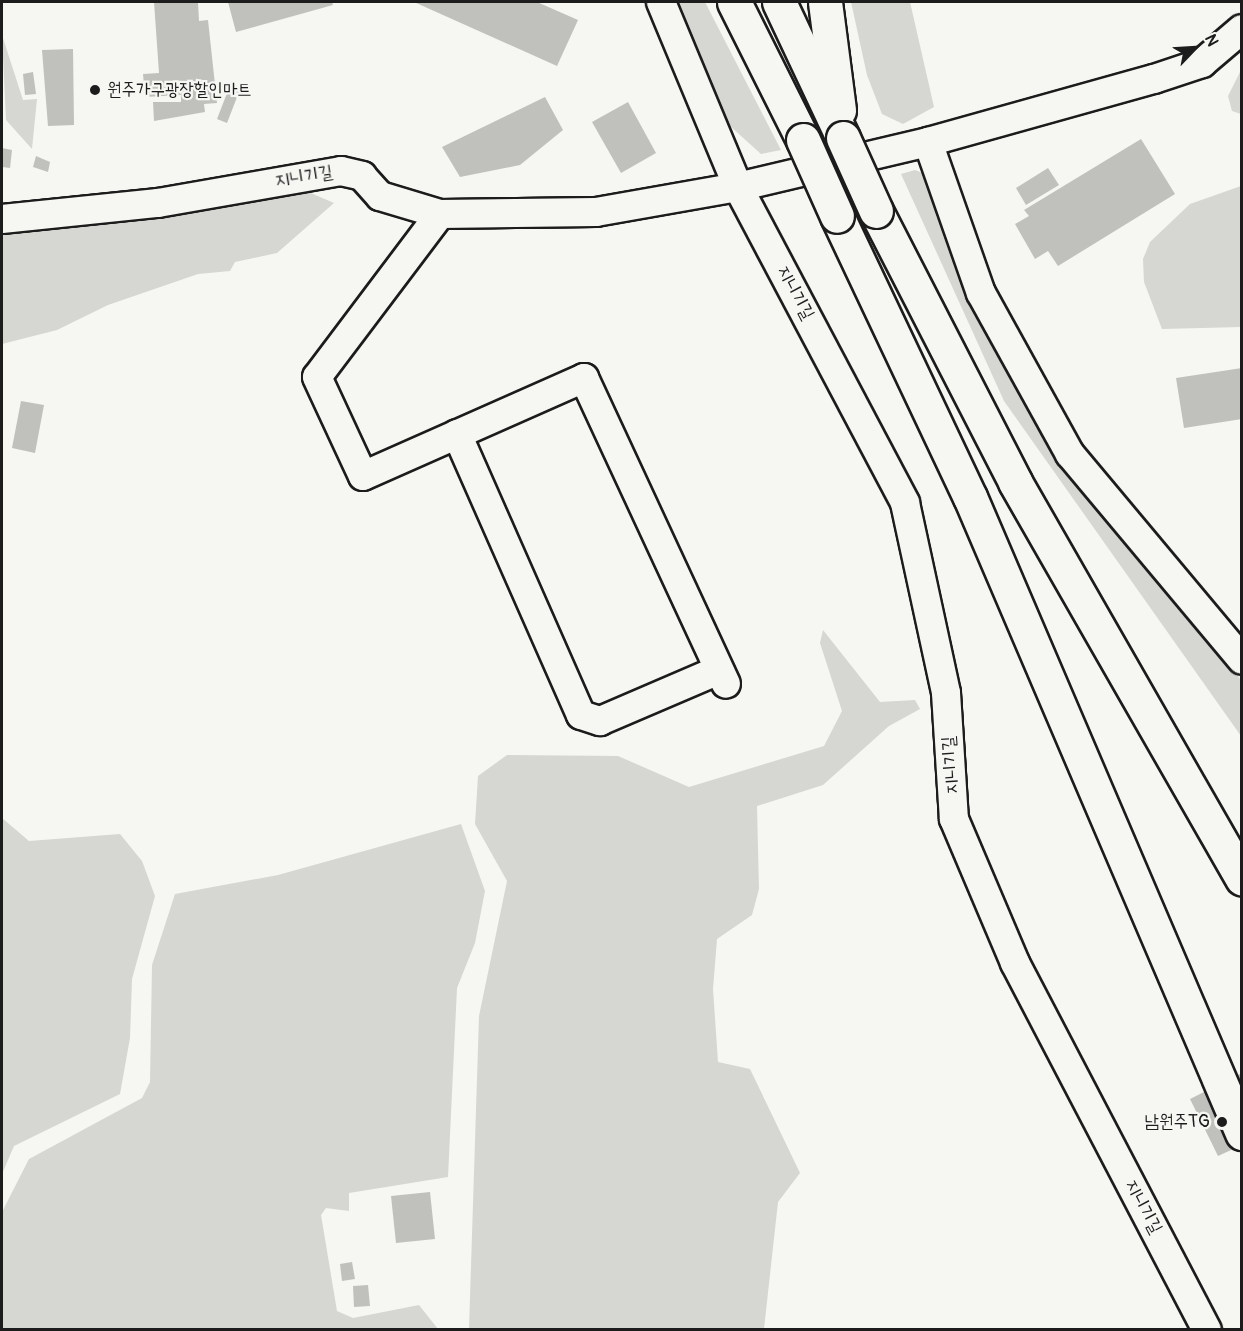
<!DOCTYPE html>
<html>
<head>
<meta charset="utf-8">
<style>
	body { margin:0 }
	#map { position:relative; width:1243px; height:1331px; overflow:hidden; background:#f6f6f2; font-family:Pangolin,"Poor Story",sans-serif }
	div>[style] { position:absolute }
	.green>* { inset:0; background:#d6d6d2 }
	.building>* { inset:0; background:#c0c0bd }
	.roads { filter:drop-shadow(2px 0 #1c1c1c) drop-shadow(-2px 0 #1c1c1c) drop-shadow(0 2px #1c1c1c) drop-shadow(0 -2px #1c1c1c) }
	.street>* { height:28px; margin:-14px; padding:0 14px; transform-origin:14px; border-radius:14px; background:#f6f6f2 }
	.highway>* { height:33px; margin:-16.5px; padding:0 16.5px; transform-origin:16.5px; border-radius:16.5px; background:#f6f6f2 }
	.bridges { filter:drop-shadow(2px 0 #1c1c1c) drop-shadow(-2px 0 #1c1c1c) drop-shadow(0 2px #1c1c1c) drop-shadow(0 -2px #1c1c1c) }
	.highway-bridge>* { height:33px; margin:-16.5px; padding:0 16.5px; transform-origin:16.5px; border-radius:16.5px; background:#f6f6f2 }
	.dots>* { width:16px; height:16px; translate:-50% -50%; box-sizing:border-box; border:3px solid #f6f6f2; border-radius:50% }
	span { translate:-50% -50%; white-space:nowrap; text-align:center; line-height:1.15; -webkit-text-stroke:4.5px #f6f6f2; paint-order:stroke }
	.poi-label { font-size:18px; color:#1c1c1c }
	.left { translate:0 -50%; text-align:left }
	.right { translate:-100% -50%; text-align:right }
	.street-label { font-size:18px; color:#1c1c1c }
	.frame { position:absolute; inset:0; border:3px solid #1c1c1c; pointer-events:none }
	.north { position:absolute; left:1165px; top:18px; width:60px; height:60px; -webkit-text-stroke:4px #f6f6f2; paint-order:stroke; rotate:65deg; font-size:16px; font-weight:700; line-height:24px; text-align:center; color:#1c1c1c }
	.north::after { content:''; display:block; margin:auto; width:21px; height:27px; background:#1c1c1c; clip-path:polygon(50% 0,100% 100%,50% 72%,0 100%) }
</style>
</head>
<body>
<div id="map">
	<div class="green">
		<div style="clip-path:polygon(674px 2px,705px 2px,781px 150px,761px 154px,730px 126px)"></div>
		<div style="clip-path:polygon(851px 2px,910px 2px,934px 107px,903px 124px,882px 114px,867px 75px)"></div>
		<div style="clip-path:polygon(2px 35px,23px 100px,37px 99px,32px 149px,6px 120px)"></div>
		<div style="clip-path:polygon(1241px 70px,1242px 114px,1241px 114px,1232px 111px,1228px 96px)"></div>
		<div style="clip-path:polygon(915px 170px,925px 174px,1057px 454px,1241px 680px,1241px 736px,1004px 401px,901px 174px)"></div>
		<div style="clip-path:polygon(1241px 186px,1241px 327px,1162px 329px,1144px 282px,1143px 259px,1150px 242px,1190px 204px)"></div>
		<div style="clip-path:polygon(306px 191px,334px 203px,277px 253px,235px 262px,230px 271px,198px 274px,108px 305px,57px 330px,2px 344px,2px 231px,92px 225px)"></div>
		<div style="clip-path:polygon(823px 630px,880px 702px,915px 700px,920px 709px,889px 726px,823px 785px,757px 806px,759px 889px,752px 915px,717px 939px,713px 989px,718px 1062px,750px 1069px,800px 1173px,778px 1202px,764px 1329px,469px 1329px,479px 1016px,507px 881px,475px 824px,478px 776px,507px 755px,618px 756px,689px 787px,824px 746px,842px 711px,820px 643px)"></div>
		<div style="clip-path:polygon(2px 818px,29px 841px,120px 834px,142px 861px,155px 896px,132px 979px,130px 1038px,120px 1094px,14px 1146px,2px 1174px)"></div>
		<div style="clip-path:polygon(461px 824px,485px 891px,475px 943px,457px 988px,448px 1177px,349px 1193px,349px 1211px,326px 1208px,321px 1215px,337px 1311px,353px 1318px,419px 1305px,438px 1329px,2px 1329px,2px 1212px,29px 1159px,142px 1098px,150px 1082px,152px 965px,175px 894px,278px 875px)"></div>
	</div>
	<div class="building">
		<div style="clip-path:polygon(154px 2px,198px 2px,199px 21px,208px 20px,217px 103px,204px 104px,205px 112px,154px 121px,153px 102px,181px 102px,181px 95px,145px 97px,143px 74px,159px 73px)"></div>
		<div style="clip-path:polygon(228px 2px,332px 2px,333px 5px,236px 32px)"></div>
		<div style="clip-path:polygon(414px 2px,537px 2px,578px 20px,557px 66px)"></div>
		<div style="clip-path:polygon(73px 49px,74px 125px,48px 126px,42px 50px)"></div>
		<div style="clip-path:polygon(33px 72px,36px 94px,25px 95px,23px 74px)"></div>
		<div style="clip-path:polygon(229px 88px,239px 92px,227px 123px,217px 119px)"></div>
		<div style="clip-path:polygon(545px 97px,563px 130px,520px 165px,460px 177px,442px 147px)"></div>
		<div style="clip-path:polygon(628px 102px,656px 153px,621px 173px,592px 122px)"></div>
		<div style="clip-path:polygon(1141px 139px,1175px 194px,1058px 266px,1048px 251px,1035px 259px,1015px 224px,1029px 216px,1024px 210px)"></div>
		<div style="clip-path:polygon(2px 148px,12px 150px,10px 168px,2px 167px)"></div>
		<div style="clip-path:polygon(36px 156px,50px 162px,48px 172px,33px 167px)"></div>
		<div style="clip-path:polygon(1048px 168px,1059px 185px,1026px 205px,1016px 188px)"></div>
		<div style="clip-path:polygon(1242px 368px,1242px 419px,1184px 428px,1176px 378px)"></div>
		<div style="clip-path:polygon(21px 401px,44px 405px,35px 453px,12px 448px)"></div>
		<div style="clip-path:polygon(1242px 1073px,1242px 1145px,1218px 1156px,1190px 1099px)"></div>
		<div style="clip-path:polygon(430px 1192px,435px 1239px,396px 1243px,391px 1196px)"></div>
		<div style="clip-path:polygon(352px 1262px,355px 1279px,342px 1281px,340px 1264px)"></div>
		<div style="clip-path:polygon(368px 1285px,370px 1306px,354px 1307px,353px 1286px)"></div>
	</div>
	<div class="roads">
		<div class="street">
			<div style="left:661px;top:2px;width:200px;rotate:67.4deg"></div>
			<div style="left:738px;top:187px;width:357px;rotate:62.1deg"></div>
			<div style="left:905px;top:503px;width:194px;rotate:77.8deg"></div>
			<div style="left:946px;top:693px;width:126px;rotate:86.4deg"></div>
			<div style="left:954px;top:819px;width:156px;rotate:67deg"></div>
			<div style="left:1015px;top:963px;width:414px;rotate:62.4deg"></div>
			<div style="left:928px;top:142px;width:160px;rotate:70.7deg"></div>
			<div style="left:981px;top:293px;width:184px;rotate:61.1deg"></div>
			<div style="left:1070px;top:454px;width:268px;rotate:50.1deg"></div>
			<div style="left:440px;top:214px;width:204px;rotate:127deg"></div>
			<div style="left:317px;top:377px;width:109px;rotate:65.1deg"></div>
			<div style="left:363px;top:476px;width:242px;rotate:-23.9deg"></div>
			<div style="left:584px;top:378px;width:337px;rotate:65.1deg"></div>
			<div style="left:2px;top:219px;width:157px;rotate:-5.9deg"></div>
			<div style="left:158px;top:203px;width:186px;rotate:-9.9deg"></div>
			<div style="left:341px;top:171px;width:22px;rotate:13deg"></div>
			<div style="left:362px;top:176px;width:27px;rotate:48deg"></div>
			<div style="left:380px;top:196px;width:63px;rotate:16.7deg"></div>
			<div style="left:440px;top:214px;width:156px;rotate:-0.7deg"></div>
			<div style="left:596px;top:212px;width:144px;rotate:-10deg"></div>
			<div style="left:738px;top:187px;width:195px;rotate:-13.3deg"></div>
			<div style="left:928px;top:142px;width:235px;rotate:-15.6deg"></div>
			<div style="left:1154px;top:79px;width:51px;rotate:-18.4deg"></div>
			<div style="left:1202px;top:63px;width:52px;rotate:-40.4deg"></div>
			<div style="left:457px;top:434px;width:307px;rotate:66.2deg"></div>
			<div style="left:581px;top:715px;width:20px;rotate:18deg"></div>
			<div style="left:600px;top:721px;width:129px;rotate:-23.2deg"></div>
		</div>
		<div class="highway">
			<div style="left:734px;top:2px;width:154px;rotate:63.4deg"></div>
			<div style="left:779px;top:2px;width:150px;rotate:64.8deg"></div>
			<div style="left:825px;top:2px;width:109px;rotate:82.6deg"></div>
			<div style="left:876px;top:211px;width:305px;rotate:62.8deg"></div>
			<div style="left:1015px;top:482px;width:457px;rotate:60.2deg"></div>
			<div style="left:837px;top:216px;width:311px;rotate:64.7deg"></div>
			<div style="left:970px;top:497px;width:692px;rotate:66.84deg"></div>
		</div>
	</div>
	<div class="bridges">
		<div class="highway-bridge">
			<div style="left:843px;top:138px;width:80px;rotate:65.7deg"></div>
			<div style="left:803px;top:140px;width:83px;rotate:65.9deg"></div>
		</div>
	</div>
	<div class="dots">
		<div style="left:95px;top:90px;background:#1c1c1c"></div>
		<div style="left:1222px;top:1122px;background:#1c1c1c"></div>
	</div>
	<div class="poi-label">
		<span class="left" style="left:107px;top:90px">원주가구광장할인마트</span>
		<span class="right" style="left:1210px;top:1122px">남원주TG</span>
	</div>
	<div class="street-label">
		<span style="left:304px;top:177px;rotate:-9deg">지니기길</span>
		<span style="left:795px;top:293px;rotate:62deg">지니기길</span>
		<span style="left:951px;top:765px;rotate:-94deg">지니기길</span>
		<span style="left:1143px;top:1207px;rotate:62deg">지니기길</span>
	</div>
	<div class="frame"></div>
	<div class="north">N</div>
</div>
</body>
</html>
